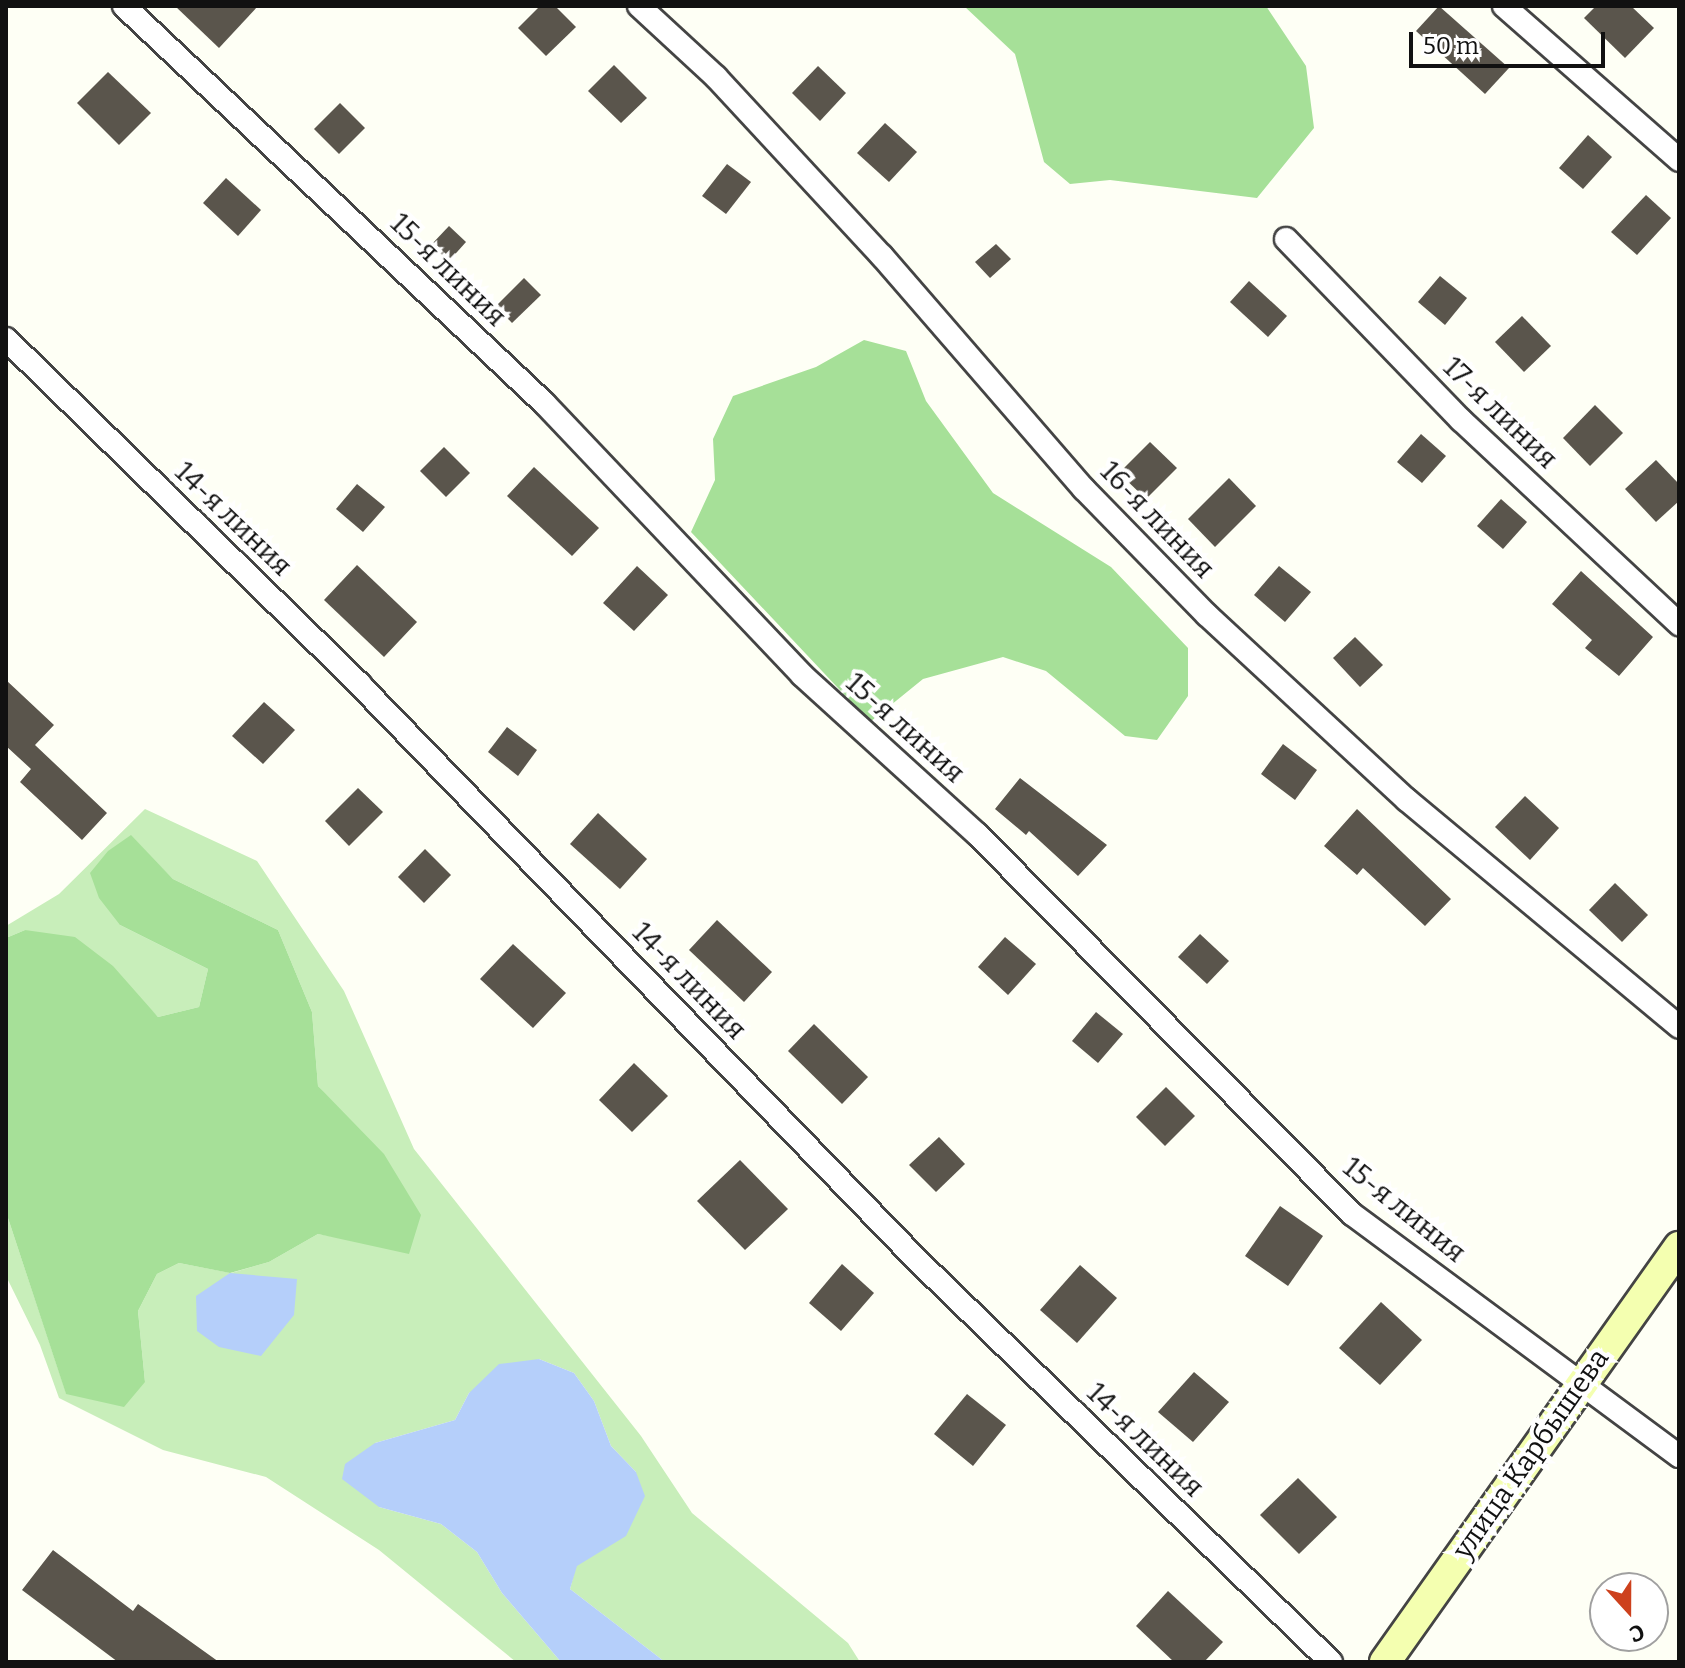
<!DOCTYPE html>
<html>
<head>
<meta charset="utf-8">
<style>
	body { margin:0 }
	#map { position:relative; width:1685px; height:1668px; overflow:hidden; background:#fefff5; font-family:Bitter,serif }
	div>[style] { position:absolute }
	.green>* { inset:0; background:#c8eeba }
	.forest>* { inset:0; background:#a6e098 }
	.water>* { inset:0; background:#b5cffa }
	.building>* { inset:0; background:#5a554c }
	.roads { filter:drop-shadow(2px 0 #444) drop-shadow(-2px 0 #444) drop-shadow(0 2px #444) drop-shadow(0 -2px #444) }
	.street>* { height:22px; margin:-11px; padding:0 11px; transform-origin:11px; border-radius:11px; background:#fff }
	.secondary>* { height:30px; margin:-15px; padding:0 15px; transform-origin:15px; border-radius:15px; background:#f4ffb0 }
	span { translate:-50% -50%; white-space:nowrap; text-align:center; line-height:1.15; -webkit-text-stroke:8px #fff; paint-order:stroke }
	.street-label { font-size:28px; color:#111 }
	.frame { position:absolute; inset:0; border:8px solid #111; pointer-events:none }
	.north { position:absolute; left:1589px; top:1572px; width:80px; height:80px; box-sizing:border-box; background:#fff; border:2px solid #a0a0a0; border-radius:50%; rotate:159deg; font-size:22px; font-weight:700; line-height:32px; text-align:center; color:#111 }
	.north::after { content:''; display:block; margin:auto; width:28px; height:36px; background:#cd411d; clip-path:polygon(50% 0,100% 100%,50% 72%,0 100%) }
	.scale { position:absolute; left:1409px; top:32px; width:196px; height:36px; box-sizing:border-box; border:4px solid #111; border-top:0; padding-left:10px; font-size:24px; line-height:28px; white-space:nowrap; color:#111; -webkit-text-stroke:6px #fff; paint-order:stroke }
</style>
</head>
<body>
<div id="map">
	<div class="green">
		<div style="clip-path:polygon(145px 809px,257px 861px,344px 991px,414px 1149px,641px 1436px,692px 1513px,848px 1643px,860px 1662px,665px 1662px,570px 1589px,576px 1566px,636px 1472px,611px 1446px,594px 1401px,574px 1373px,539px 1359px,469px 1393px,455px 1420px,375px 1443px,379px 1507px,441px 1524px,477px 1552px,502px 1593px,561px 1662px,516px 1662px,379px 1550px,266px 1477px,163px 1450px,59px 1398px,40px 1345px,6px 1276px,6px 1212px,66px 1393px,145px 1382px,138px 1311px,157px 1274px,179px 1263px,231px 1273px,269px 1262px,318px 1234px,353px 1240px,340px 1111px,318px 1086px,312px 1012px,278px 930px,173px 879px,131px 836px,120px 925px,208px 969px,199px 1007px,158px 1017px,138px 997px,25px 930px,6px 938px,6px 926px,59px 894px)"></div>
	</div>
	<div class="forest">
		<div style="clip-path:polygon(964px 6px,1266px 6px,1306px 66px,1314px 128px,1257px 198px,1110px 180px,1070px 184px,1044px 162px,1015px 54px)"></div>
		<div style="clip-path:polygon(864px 340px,906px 351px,926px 401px,993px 493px,1111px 567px,1188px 648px,1188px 696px,1157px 740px,1125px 736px,1046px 671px,1003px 657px,923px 679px,870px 722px,691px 532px,715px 480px,713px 439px,733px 396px,816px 367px)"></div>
		<div style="clip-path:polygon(131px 835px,173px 879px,278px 930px,312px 1012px,318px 1086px,384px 1154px,421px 1215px,409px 1254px,318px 1234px,269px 1262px,230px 1273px,179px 1263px,157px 1274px,138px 1311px,145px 1382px,124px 1407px,66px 1394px,6px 1212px,6px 938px,25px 930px,75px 937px,113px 966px,158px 1017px,199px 1007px,208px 969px,120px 925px,99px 898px,90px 873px,108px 851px)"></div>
	</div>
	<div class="water">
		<div style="clip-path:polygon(230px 1273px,297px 1279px,294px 1315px,261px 1356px,219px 1347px,197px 1331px,196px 1296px)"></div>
		<div style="clip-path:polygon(539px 1359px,574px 1373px,594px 1401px,611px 1446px,636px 1472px,645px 1496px,626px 1536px,577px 1566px,570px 1589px,665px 1662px,561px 1662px,502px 1593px,477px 1552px,441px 1524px,379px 1507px,342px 1479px,345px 1464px,375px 1443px,455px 1420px,469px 1393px,499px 1364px)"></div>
	</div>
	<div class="building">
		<div style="clip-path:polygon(175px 6px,258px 6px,219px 48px)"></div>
		<div style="clip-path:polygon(540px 6px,555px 6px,576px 27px,546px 56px,518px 28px)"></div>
		<div style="clip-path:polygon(1439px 6px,1509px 68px,1485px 94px,1416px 31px)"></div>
		<div style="clip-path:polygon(1596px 6px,1631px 6px,1654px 28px,1625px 58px,1584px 18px)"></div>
		<div style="clip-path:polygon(614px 65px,647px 98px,621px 123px,588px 91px)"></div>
		<div style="clip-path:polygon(818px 66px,846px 93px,820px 121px,792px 93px)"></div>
		<div style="clip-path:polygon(108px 72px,151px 113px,119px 145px,77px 103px)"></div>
		<div style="clip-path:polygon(340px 103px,365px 128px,339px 154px,314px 129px)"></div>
		<div style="clip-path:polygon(885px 123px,917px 152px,889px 182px,857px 153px)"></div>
		<div style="clip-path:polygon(1588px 135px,1612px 157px,1583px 189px,1559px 168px)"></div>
		<div style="clip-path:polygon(727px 164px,751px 182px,726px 214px,702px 196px)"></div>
		<div style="clip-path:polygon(226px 178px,261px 210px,238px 236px,203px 203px)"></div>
		<div style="clip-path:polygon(1646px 195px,1671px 218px,1637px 255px,1611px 232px)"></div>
		<div style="clip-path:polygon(449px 226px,466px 242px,449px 261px,431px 245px)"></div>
		<div style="clip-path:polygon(996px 244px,1011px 259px,990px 278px,975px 262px)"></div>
		<div style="clip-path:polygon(1440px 276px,1467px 298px,1445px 325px,1418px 302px)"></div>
		<div style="clip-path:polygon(524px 278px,541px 295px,512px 323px,496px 306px)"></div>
		<div style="clip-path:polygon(1249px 281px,1287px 316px,1268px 337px,1230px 302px)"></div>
		<div style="clip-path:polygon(1522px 316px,1551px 346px,1524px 372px,1495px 342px)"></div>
		<div style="clip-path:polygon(1595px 405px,1623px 433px,1590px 466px,1563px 438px)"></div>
		<div style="clip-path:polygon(1421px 434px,1446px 456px,1422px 483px,1397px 462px)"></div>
		<div style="clip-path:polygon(1150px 442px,1177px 468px,1146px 499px,1119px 473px)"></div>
		<div style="clip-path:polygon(444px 447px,470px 473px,446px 497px,420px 471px)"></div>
		<div style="clip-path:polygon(1656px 460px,1679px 484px,1679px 501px,1656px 522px,1625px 489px)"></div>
		<div style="clip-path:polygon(534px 467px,599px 528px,572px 556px,507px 496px)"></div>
		<div style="clip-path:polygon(1229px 478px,1256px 506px,1215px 547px,1188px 519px)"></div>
		<div style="clip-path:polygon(357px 484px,385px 507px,363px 532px,336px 509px)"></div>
		<div style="clip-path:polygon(1501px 499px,1527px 522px,1503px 549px,1477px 526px)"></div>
		<div style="clip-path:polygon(357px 565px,417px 622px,384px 657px,324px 600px)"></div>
		<div style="clip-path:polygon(637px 566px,668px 595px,634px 631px,603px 603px)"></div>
		<div style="clip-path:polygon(1279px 566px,1311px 592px,1285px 622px,1254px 595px)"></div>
		<div style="clip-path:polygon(1581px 571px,1653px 637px,1619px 676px,1585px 648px,1592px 640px,1552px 604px)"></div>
		<div style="clip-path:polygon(1355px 637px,1383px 665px,1360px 687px,1333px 658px)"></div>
		<div style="clip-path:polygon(6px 680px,54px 725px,35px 745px,107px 813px,82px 840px,20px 782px,31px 769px,6px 746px)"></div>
		<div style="clip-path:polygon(264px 702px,295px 730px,263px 764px,232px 736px)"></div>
		<div style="clip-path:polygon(507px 727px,537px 750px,518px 776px,488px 752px)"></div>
		<div style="clip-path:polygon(1283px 744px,1317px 770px,1295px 800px,1261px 774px)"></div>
		<div style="clip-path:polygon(1020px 778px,1107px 845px,1078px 876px,1029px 831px,1026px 835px,995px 809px)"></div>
		<div style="clip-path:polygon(358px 788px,383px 812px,349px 846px,325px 821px)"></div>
		<div style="clip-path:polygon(1525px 796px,1559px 828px,1530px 860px,1495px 827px)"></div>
		<div style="clip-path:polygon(1357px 809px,1451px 899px,1425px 926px,1363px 868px,1357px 875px,1324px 846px)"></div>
		<div style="clip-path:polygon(598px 813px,647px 859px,620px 889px,570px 844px)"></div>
		<div style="clip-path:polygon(425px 849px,451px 875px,424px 903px,398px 877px)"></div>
		<div style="clip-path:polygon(1615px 883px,1648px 915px,1622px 942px,1589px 910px)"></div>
		<div style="clip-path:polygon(717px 920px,772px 972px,744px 1002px,689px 950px)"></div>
		<div style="clip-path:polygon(1200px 934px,1229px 961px,1207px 984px,1178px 957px)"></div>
		<div style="clip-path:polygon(1005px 937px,1036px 964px,1008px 995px,978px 967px)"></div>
		<div style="clip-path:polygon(513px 944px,566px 993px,533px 1028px,480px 979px)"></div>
		<div style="clip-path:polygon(1096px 1012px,1123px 1034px,1098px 1063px,1072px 1041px)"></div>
		<div style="clip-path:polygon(814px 1024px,868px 1077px,842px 1104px,788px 1051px)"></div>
		<div style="clip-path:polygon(634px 1063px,668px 1096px,632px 1132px,599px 1100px)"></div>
		<div style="clip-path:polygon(1166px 1087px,1195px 1116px,1165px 1146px,1136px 1117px)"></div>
		<div style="clip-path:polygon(939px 1137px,965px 1164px,936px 1192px,909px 1165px)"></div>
		<div style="clip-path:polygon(740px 1160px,788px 1209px,745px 1250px,697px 1201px)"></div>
		<div style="clip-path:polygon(1280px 1206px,1323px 1236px,1288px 1286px,1245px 1256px)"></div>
		<div style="clip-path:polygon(842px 1264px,874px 1293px,841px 1331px,809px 1303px)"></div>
		<div style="clip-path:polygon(1080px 1265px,1117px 1298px,1077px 1343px,1040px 1310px)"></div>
		<div style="clip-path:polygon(1381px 1302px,1422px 1340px,1380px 1385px,1339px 1348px)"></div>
		<div style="clip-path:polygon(1194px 1372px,1229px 1402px,1193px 1442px,1158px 1412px)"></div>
		<div style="clip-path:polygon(967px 1394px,1006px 1425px,973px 1466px,934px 1434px)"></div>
		<div style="clip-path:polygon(1298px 1478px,1337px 1517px,1299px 1554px,1260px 1515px)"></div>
		<div style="clip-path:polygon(53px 1550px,133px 1611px,138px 1604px,219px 1662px,118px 1662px,22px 1590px)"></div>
		<div style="clip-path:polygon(1168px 1591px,1223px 1642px,1204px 1662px,1174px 1662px,1136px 1626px)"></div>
	</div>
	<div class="roads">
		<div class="street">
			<div style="left:124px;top:6px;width:579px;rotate:43.39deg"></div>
			<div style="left:545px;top:404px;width:373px;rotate:46.5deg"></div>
			<div style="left:802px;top:675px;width:236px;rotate:42.3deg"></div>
			<div style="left:977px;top:834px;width:534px;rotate:45.38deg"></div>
			<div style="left:1352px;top:1214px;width:407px;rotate:36.5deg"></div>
			<div style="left:639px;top:6px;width:105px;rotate:42.7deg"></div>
			<div style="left:716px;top:77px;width:244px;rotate:47.2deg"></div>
			<div style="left:882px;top:256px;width:308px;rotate:49.1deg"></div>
			<div style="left:1084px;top:489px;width:176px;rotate:45.7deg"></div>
			<div style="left:1207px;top:615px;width:272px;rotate:42.8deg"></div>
			<div style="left:1407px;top:800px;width:354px;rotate:39.8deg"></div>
			<div style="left:1504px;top:6px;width:233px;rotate:41.3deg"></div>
			<div style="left:1286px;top:239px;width:252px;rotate:46deg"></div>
			<div style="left:1461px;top:420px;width:299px;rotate:43.1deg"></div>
			<div style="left:6px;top:339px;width:495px;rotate:44.3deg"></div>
			<div style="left:360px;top:685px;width:801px;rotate:45.91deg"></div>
			<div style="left:917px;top:1260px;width:577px;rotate:44.16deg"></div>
		</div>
		<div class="secondary">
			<div style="left:1385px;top:1662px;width:509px;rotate:-54.68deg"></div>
		</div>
	</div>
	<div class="street-label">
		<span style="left:448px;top:270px;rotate:44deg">15-я линия</span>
		<span style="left:1500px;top:413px;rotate:44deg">17-я линия</span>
		<span style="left:233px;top:519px;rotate:44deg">14-я линия</span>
		<span style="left:1157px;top:520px;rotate:46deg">16-я линия</span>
		<span style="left:905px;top:728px;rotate:42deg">15-я линия</span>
		<span style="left:689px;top:981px;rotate:46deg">14-я линия</span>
		<span style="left:1404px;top:1210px;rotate:39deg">15-я линия</span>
		<span style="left:1145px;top:1440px;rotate:44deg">14-я линия</span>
		<span style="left:1531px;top:1454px;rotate:-55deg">улица Карбышева</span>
	</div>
	<div class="frame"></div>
	<div class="north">С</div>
	<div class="scale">50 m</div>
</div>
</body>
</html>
